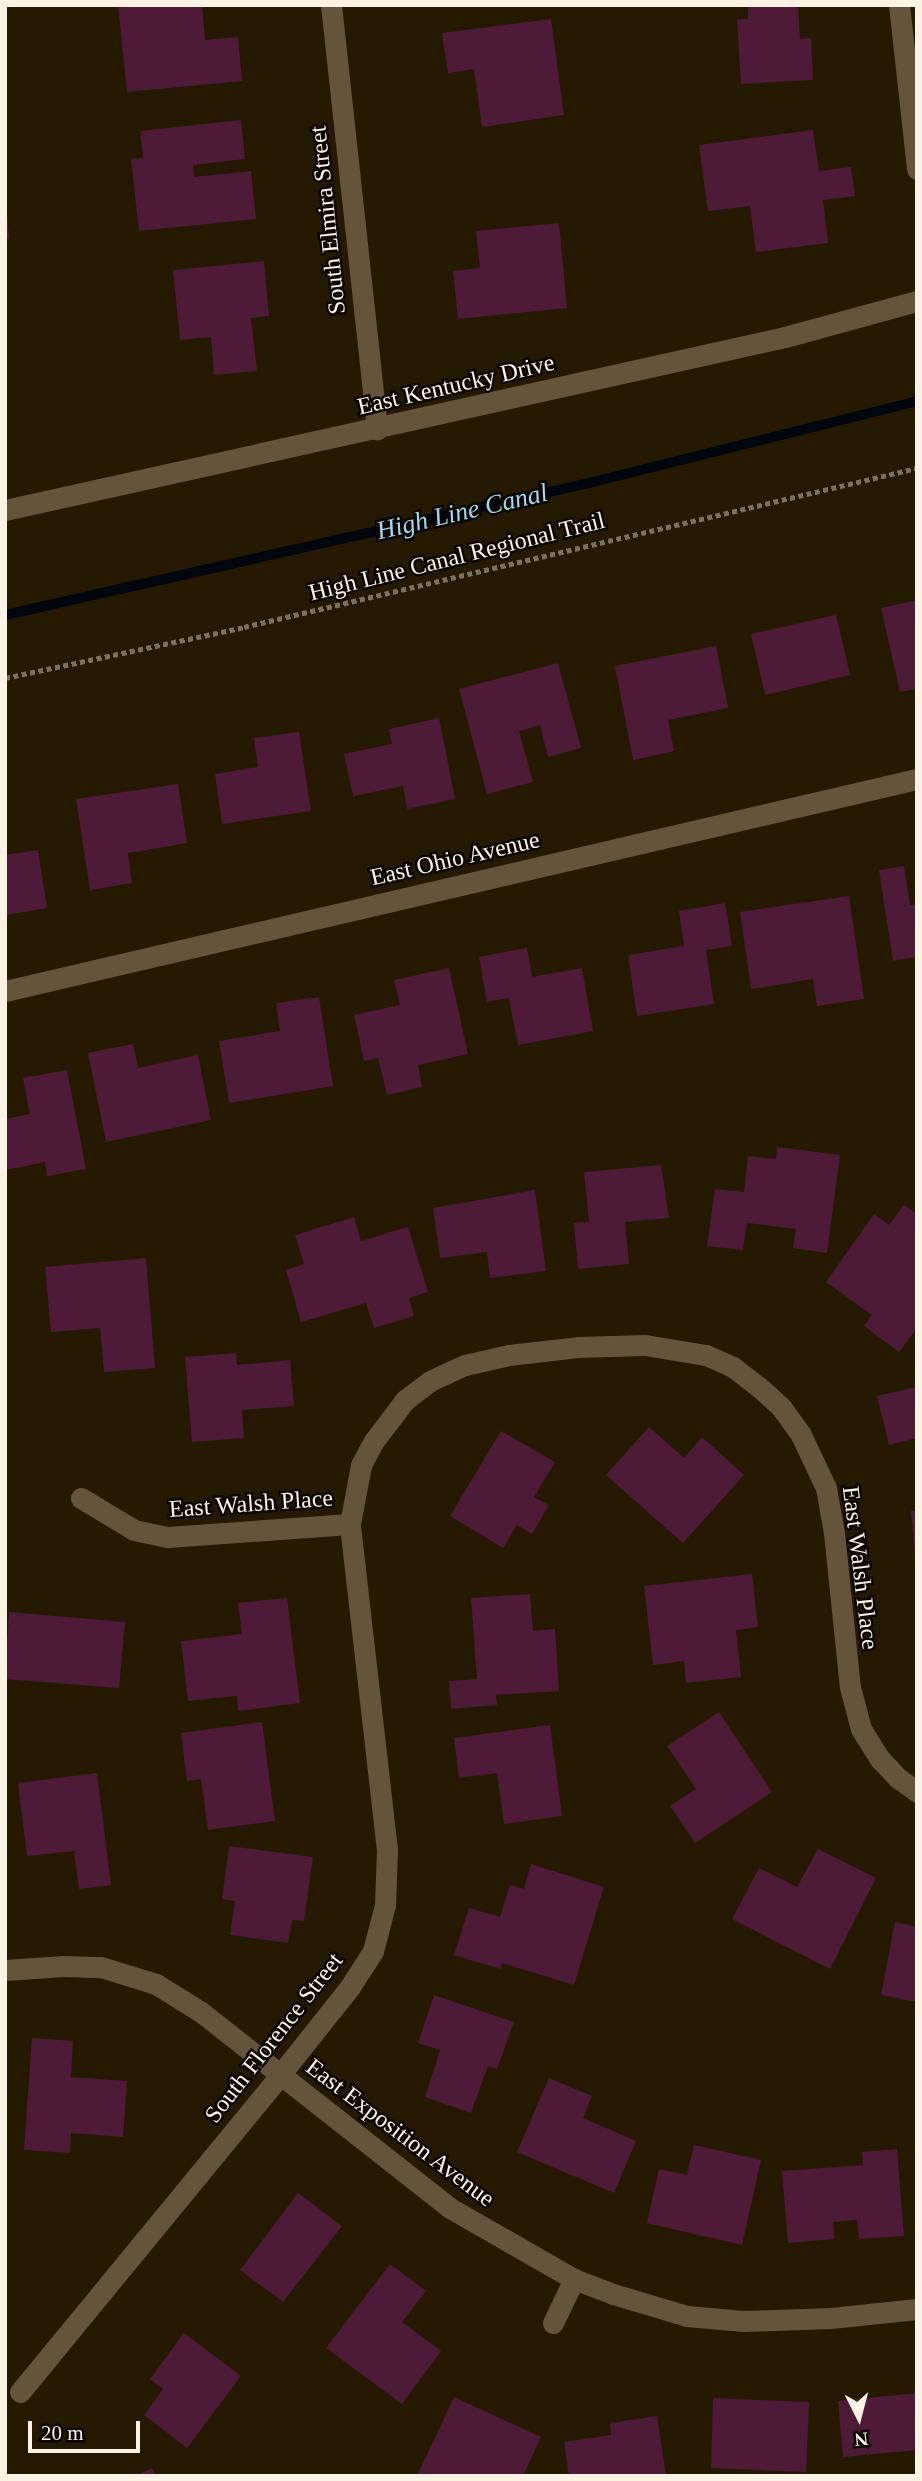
<!DOCTYPE html>
<html>
<head>
<meta charset="utf-8">
<style>
	body { margin:0 }
	#map { position:relative; width:922px; height:2481px; overflow:hidden; background:#261902; font-family:"Times New Roman",serif }
	div>[style] { position:absolute }
	.stream>* { height:10px; margin:-5px; padding:0 5px; transform-origin:5px; border-radius:5px; background:#00060e }
	.building>* { inset:0; background:#4d1a38 }
	.path>* { height:4.5px; margin-top:-2.25px; transform-origin:0; background:repeating-linear-gradient(90deg,#7c705c 0 5px,transparent 0 8.5px) }
	.street>* { height:21px; margin:-10.5px; padding:0 10.5px; transform-origin:10.5px; border-radius:10.5px; background:#63543b }
	span { translate:-50% -50%; white-space:nowrap; text-align:center; line-height:1.15; -webkit-text-stroke:5px #0b0601; paint-order:stroke }
	.street-label { font-size:24px; color:#fcf3e4 }
	.water-label { font-size:26px; color:#a0d8f5; font-style:italic }
	.frame { position:absolute; inset:0; border:7px solid #fcf3e4; pointer-events:none }
	.north { position:absolute; left:824px; top:2383px; width:70px; height:70px; -webkit-text-stroke:5px #0b0601; paint-order:stroke; rotate:174deg; font-size:19px; font-weight:700; line-height:28px; text-align:center; color:#fcf3e4 }
	.north::after { content:''; display:block; margin:auto; width:24px; height:32px; background:#fcf3e4; clip-path:polygon(50% 0,100% 100%,50% 72%,0 100%) }
	.scale { position:absolute; left:28px; top:2421px; width:112px; height:32px; box-sizing:border-box; border:4px solid #fcf3e4; border-top:0; padding-left:9px; font-size:21px; line-height:24px; white-space:nowrap; color:#fcf3e4; -webkit-text-stroke:5px #0b0601; paint-order:stroke }
</style>
</head>
<body>
<div id="map">
	<div class="stream">
		<div style="left:5px;top:615px;width:599px;rotate:-12.74deg"></div>
		<div style="left:589px;top:483px;width:338px;rotate:-14deg"></div>
	</div>
	<div class="building">
		<div style="clip-path:polygon(118px 5px,202px 5px,205px 40px,238px 37px,242px 81px,127px 92px)"></div>
		<div style="clip-path:polygon(748px 5px,798px 5px,800px 39px,811px 38px,813px 80px,741px 84px,737px 19px,748px 19px)"></div>
		<div style="clip-path:polygon(551px 19px,564px 115px,482px 127px,474px 69px,448px 73px,442px 33px)"></div>
		<div style="clip-path:polygon(241px 120px,245px 159px,193px 165px,194px 177px,251px 171px,256px 219px,139px 231px,131px 159px,143px 158px,140px 131px)"></div>
		<div style="clip-path:polygon(813px 130px,819px 171px,851px 167px,855px 196px,823px 200px,828px 243px,756px 252px,750px 206px,708px 211px,699px 145px)"></div>
		<div style="clip-path:polygon(7px 213px,9px 239px,5px 239px,5px 214px)"></div>
		<div style="clip-path:polygon(559px 223px,567px 308px,458px 319px,453px 271px,480px 268px,476px 231px)"></div>
		<div style="clip-path:polygon(264px 261px,269px 316px,251px 318px,257px 371px,214px 375px,211px 337px,180px 340px,173px 270px)"></div>
		<div style="clip-path:polygon(917px 600px,917px 689px,900px 692px,881px 608px)"></div>
		<div style="clip-path:polygon(836px 615px,850px 675px,765px 695px,751px 634px)"></div>
		<div style="clip-path:polygon(716px 646px,728px 708px,668px 720px,674px 751px,633px 760px,615px 666px)"></div>
		<div style="clip-path:polygon(558px 663px,581px 748px,548px 757px,540px 725px,519px 731px,533px 782px,487px 794px,459px 689px)"></div>
		<div style="clip-path:polygon(439px 718px,455px 799px,407px 809px,403px 786px,353px 796px,344px 754px,392px 744px,389px 729px)"></div>
		<div style="clip-path:polygon(299px 732px,311px 811px,222px 824px,215px 774px,258px 767px,254px 738px)"></div>
		<div style="clip-path:polygon(178px 784px,187px 843px,128px 853px,132px 883px,90px 890px,76px 799px)"></div>
		<div style="clip-path:polygon(38px 850px,47px 908px,5px 915px,5px 855px)"></div>
		<div style="clip-path:polygon(904px 866px,910px 905px,917px 904px,917px 957px,893px 961px,879px 870px)"></div>
		<div style="clip-path:polygon(849px 896px,864px 999px,817px 1006px,813px 979px,751px 989px,740px 912px)"></div>
		<div style="clip-path:polygon(725px 903px,732px 946px,706px 950px,714px 1004px,637px 1016px,628px 955px,684px 946px,679px 911px)"></div>
		<div style="clip-path:polygon(527px 948px,532px 977px,582px 968px,593px 1031px,518px 1045px,509px 998px,487px 1002px,479px 957px)"></div>
		<div style="clip-path:polygon(449px 968px,468px 1054px,418px 1065px,422px 1087px,387px 1095px,378px 1058px,364px 1061px,354px 1015px,400px 1005px,394px 980px)"></div>
		<div style="clip-path:polygon(319px 997px,333px 1086px,229px 1103px,219px 1041px,280px 1031px,276px 1003px)"></div>
		<div style="clip-path:polygon(133px 1044px,138px 1068px,198px 1055px,211px 1120px,106px 1142px,88px 1053px)"></div>
		<div style="clip-path:polygon(67px 1070px,86px 1169px,47px 1176px,45px 1162px,5px 1170px,5px 1119px,30px 1114px,23px 1078px)"></div>
		<div style="clip-path:polygon(777px 1147px,840px 1155px,827px 1253px,793px 1248px,796px 1229px,747px 1223px,743px 1250px,707px 1246px,715px 1189px,744px 1192px,748px 1156px,776px 1159px)"></div>
		<div style="clip-path:polygon(661px 1165px,669px 1218px,625px 1222px,629px 1264px,578px 1269px,574px 1223px,589px 1222px,584px 1172px)"></div>
		<div style="clip-path:polygon(535px 1190px,546px 1271px,490px 1278px,487px 1252px,440px 1258px,433px 1208px)"></div>
		<div style="clip-path:polygon(904px 1205px,917px 1214px,917px 1328px,899px 1352px,864px 1326px,872px 1315px,826px 1282px,874px 1214px,889px 1225px)"></div>
		<div style="clip-path:polygon(354px 1217px,361px 1241px,408px 1227px,428px 1292px,409px 1298px,414px 1316px,374px 1328px,366px 1303px,301px 1322px,286px 1270px,304px 1264px,295px 1235px)"></div>
		<div style="clip-path:polygon(146px 1258px,155px 1368px,104px 1372px,100px 1328px,51px 1332px,45px 1267px)"></div>
		<div style="clip-path:polygon(236px 1353px,237px 1365px,290px 1360px,294px 1406px,242px 1410px,244px 1438px,192px 1442px,185px 1357px)"></div>
		<div style="clip-path:polygon(917px 1387px,917px 1438px,889px 1445px,877px 1396px)"></div>
		<div style="clip-path:polygon(649px 1427px,684px 1458px,702px 1437px,744px 1475px,683px 1543px,606px 1475px)"></div>
		<div style="clip-path:polygon(501px 1431px,555px 1462px,534px 1497px,549px 1505px,532px 1534px,517px 1525px,503px 1548px,450px 1516px)"></div>
		<div style="clip-path:polygon(911px 1511px,917px 1511px,917px 1557px,915px 1557px)"></div>
		<div style="clip-path:polygon(752px 1574px,758px 1627px,736px 1630px,741px 1677px,686px 1683px,684px 1661px,653px 1665px,644px 1586px)"></div>
		<div style="clip-path:polygon(530px 1594px,533px 1631px,555px 1629px,559px 1691px,496px 1695px,497px 1705px,451px 1709px,449px 1681px,477px 1679px,471px 1598px)"></div>
		<div style="clip-path:polygon(287px 1598px,300px 1703px,238px 1711px,237px 1696px,188px 1701px,181px 1641px,242px 1634px,238px 1603px)"></div>
		<div style="clip-path:polygon(9px 1612px,125px 1622px,119px 1688px,5px 1679px)"></div>
		<div style="clip-path:polygon(719px 1712px,772px 1792px,695px 1843px,670px 1806px,696px 1789px,667px 1746px)"></div>
		<div style="clip-path:polygon(262px 1722px,275px 1821px,208px 1830px,201px 1779px,187px 1781px,181px 1733px)"></div>
		<div style="clip-path:polygon(550px 1725px,562px 1816px,504px 1824px,497px 1773px,459px 1778px,454px 1738px)"></div>
		<div style="clip-path:polygon(97px 1773px,111px 1885px,79px 1889px,74px 1851px,27px 1856px,18px 1783px)"></div>
		<div style="clip-path:polygon(229px 1846px,313px 1857px,304px 1921px,292px 1920px,288px 1943px,230px 1935px,235px 1901px,222px 1899px)"></div>
		<div style="clip-path:polygon(818px 1849px,876px 1878px,830px 1969px,732px 1919px,759px 1868px,797px 1887px)"></div>
		<div style="clip-path:polygon(531px 1864px,604px 1887px,574px 1985px,502px 1963px,501px 1969px,454px 1955px,469px 1908px,500px 1917px,510px 1885px,524px 1889px)"></div>
		<div style="clip-path:polygon(895px 1922px,917px 1927px,917px 2002px,881px 1995px)"></div>
		<div style="clip-path:polygon(434px 1995px,514px 2022px,497px 2069px,488px 2066px,471px 2113px,425px 2097px,440px 2050px,418px 2043px)"></div>
		<div style="clip-path:polygon(32px 2038px,73px 2041px,71px 2077px,127px 2081px,123px 2137px,71px 2133px,70px 2153px,24px 2150px)"></div>
		<div style="clip-path:polygon(549px 2078px,592px 2096px,583px 2118px,636px 2141px,614px 2193px,517px 2152px)"></div>
		<div style="clip-path:polygon(694px 2145px,761px 2160px,742px 2245px,647px 2223px,659px 2169px,687px 2175px)"></div>
		<div style="clip-path:polygon(897px 2149px,904px 2236px,859px 2239px,857px 2220px,833px 2222px,834px 2239px,788px 2243px,782px 2171px,863px 2165px,862px 2152px)"></div>
		<div style="clip-path:polygon(298px 2193px,342px 2226px,283px 2302px,240px 2270px)"></div>
		<div style="clip-path:polygon(390px 2264px,426px 2291px,402px 2322px,441px 2351px,402px 2404px,326px 2348px)"></div>
		<div style="clip-path:polygon(184px 2333px,241px 2376px,187px 2448px,144px 2415px,163px 2389px,150px 2379px)"></div>
		<div style="clip-path:polygon(917px 2393px,917px 2450px,843px 2457px,838px 2401px)"></div>
		<div style="clip-path:polygon(454px 2397px,541px 2437px,523px 2476px,417px 2476px)"></div>
		<div style="clip-path:polygon(713px 2398px,809px 2402px,806px 2472px,711px 2468px)"></div>
		<div style="clip-path:polygon(657px 2416px,666px 2476px,569px 2476px,564px 2442px,611px 2435px,610px 2423px)"></div>
		<div style="clip-path:polygon(152px 2468px,155px 2476px,135px 2476px)"></div>
	</div>
	<div class="path">
		<div style="left:5px;top:678px;width:244px;rotate:-12deg"></div>
		<div style="left:244px;top:627px;width:692px;rotate:-13.29deg"></div>
	</div>
	<div class="street">
		<div style="left:331px;top:5px;width:427px;rotate:83.8deg"></div>
		<div style="left:899px;top:5px;width:165px;rotate:83.7deg"></div>
		<div style="left:5px;top:510px;width:799px;rotate:-12.51deg"></div>
		<div style="left:785px;top:337px;width:137px;rotate:-15.3deg"></div>
		<div style="left:5px;top:991px;width:936px;rotate:-13.09deg"></div>
		<div style="left:81px;top:1498px;width:62px;rotate:31.1deg"></div>
		<div style="left:134px;top:1530px;width:35px;rotate:12deg"></div>
		<div style="left:168px;top:1537px;width:182px;rotate:-4.1deg"></div>
		<div style="left:5px;top:1970px;width:59px;rotate:-3.9deg"></div>
		<div style="left:64px;top:1966px;width:37px;rotate:2deg"></div>
		<div style="left:101px;top:1967px;width:58px;rotate:17.2deg"></div>
		<div style="left:156px;top:1984px;width:53px;rotate:31.9deg"></div>
		<div style="left:201px;top:2012px;width:317px;rotate:38.2deg"></div>
		<div style="left:450px;top:2208px;width:143px;rotate:29.8deg"></div>
		<div style="left:574px;top:2279px;width:42px;rotate:21deg"></div>
		<div style="left:613px;top:2294px;width:77px;rotate:16.6deg"></div>
		<div style="left:687px;top:2316px;width:57px;rotate:5deg"></div>
		<div style="left:744px;top:2321px;width:87px;rotate:-2deg"></div>
		<div style="left:831px;top:2318px;width:86px;rotate:-6deg"></div>
		<div style="left:553px;top:2323px;width:49px;rotate:-64.5deg"></div>
		<div style="left:20px;top:2392px;width:410px;rotate:-50.6deg"></div>
		<div style="left:280px;top:2075px;width:112px;rotate:-51.5deg"></div>
		<div style="left:350px;top:1987px;width:43px;rotate:-57.4deg"></div>
		<div style="left:373px;top:1951px;width:48px;rotate:-75.4deg"></div>
		<div style="left:385px;top:1905px;width:55px;rotate:-87.9deg"></div>
		<div style="left:387px;top:1850px;width:328px;rotate:-96.5deg"></div>
		<div style="left:350px;top:1524px;width:60px;rotate:-79.4deg"></div>
		<div style="left:361px;top:1465px;width:27px;rotate:-62deg"></div>
		<div style="left:374px;top:1441px;width:51px;rotate:-52.9deg"></div>
		<div style="left:405px;top:1400px;width:31px;rotate:-37deg"></div>
		<div style="left:430px;top:1381px;width:38px;rotate:-25deg"></div>
		<div style="left:465px;top:1365px;width:45px;rotate:-12.8deg"></div>
		<div style="left:509px;top:1355px;width:69px;rotate:-6.6deg"></div>
		<div style="left:578px;top:1347px;width:67px;rotate:-1.7deg"></div>
		<div style="left:645px;top:1345px;width:62px;rotate:9.3deg"></div>
		<div style="left:706px;top:1355px;width:30px;rotate:24deg"></div>
		<div style="left:733px;top:1367px;width:33px;rotate:38deg"></div>
		<div style="left:759px;top:1387px;width:30px;rotate:42deg"></div>
		<div style="left:781px;top:1407px;width:34px;rotate:54deg"></div>
		<div style="left:801px;top:1435px;width:59px;rotate:64.7deg"></div>
		<div style="left:826px;top:1488px;width:46px;rotate:79.9deg"></div>
		<div style="left:834px;top:1533px;width:155px;rotate:84.1deg"></div>
		<div style="left:850px;top:1687px;width:43px;rotate:75.3deg"></div>
		<div style="left:861px;top:1729px;width:36px;rotate:58deg"></div>
		<div style="left:880px;top:1759px;width:26px;rotate:47deg"></div>
		<div style="left:898px;top:1778px;width:24px;rotate:36deg"></div>
	</div>
	<div class="street-label">
		<span style="left:328px;top:220px;rotate:-96deg">South Elmira Street</span>
		<span style="left:456px;top:385px;rotate:-13deg">East Kentucky Drive</span>
		<span style="left:457px;top:557px;rotate:-14deg">High Line Canal Regional Trail</span>
		<span style="left:455px;top:859px;rotate:-13deg">East Ohio Avenue</span>
		<span style="left:251px;top:1504px;rotate:-4deg">East Walsh Place</span>
		<span style="left:860px;top:1568px;rotate:83deg">East Walsh Place</span>
		<span style="left:274px;top:2038px;rotate:-52deg">South Florence Street</span>
		<span style="left:400px;top:2133px;rotate:37deg">East Exposition Avenue</span>
	</div>
	<div class="water-label">
		<span style="left:462px;top:512px;rotate:-13deg">High Line Canal</span>
	</div>
	<div class="frame"></div>
	<div class="north">N</div>
	<div class="scale">20 m</div>
</div>
</body>
</html>
